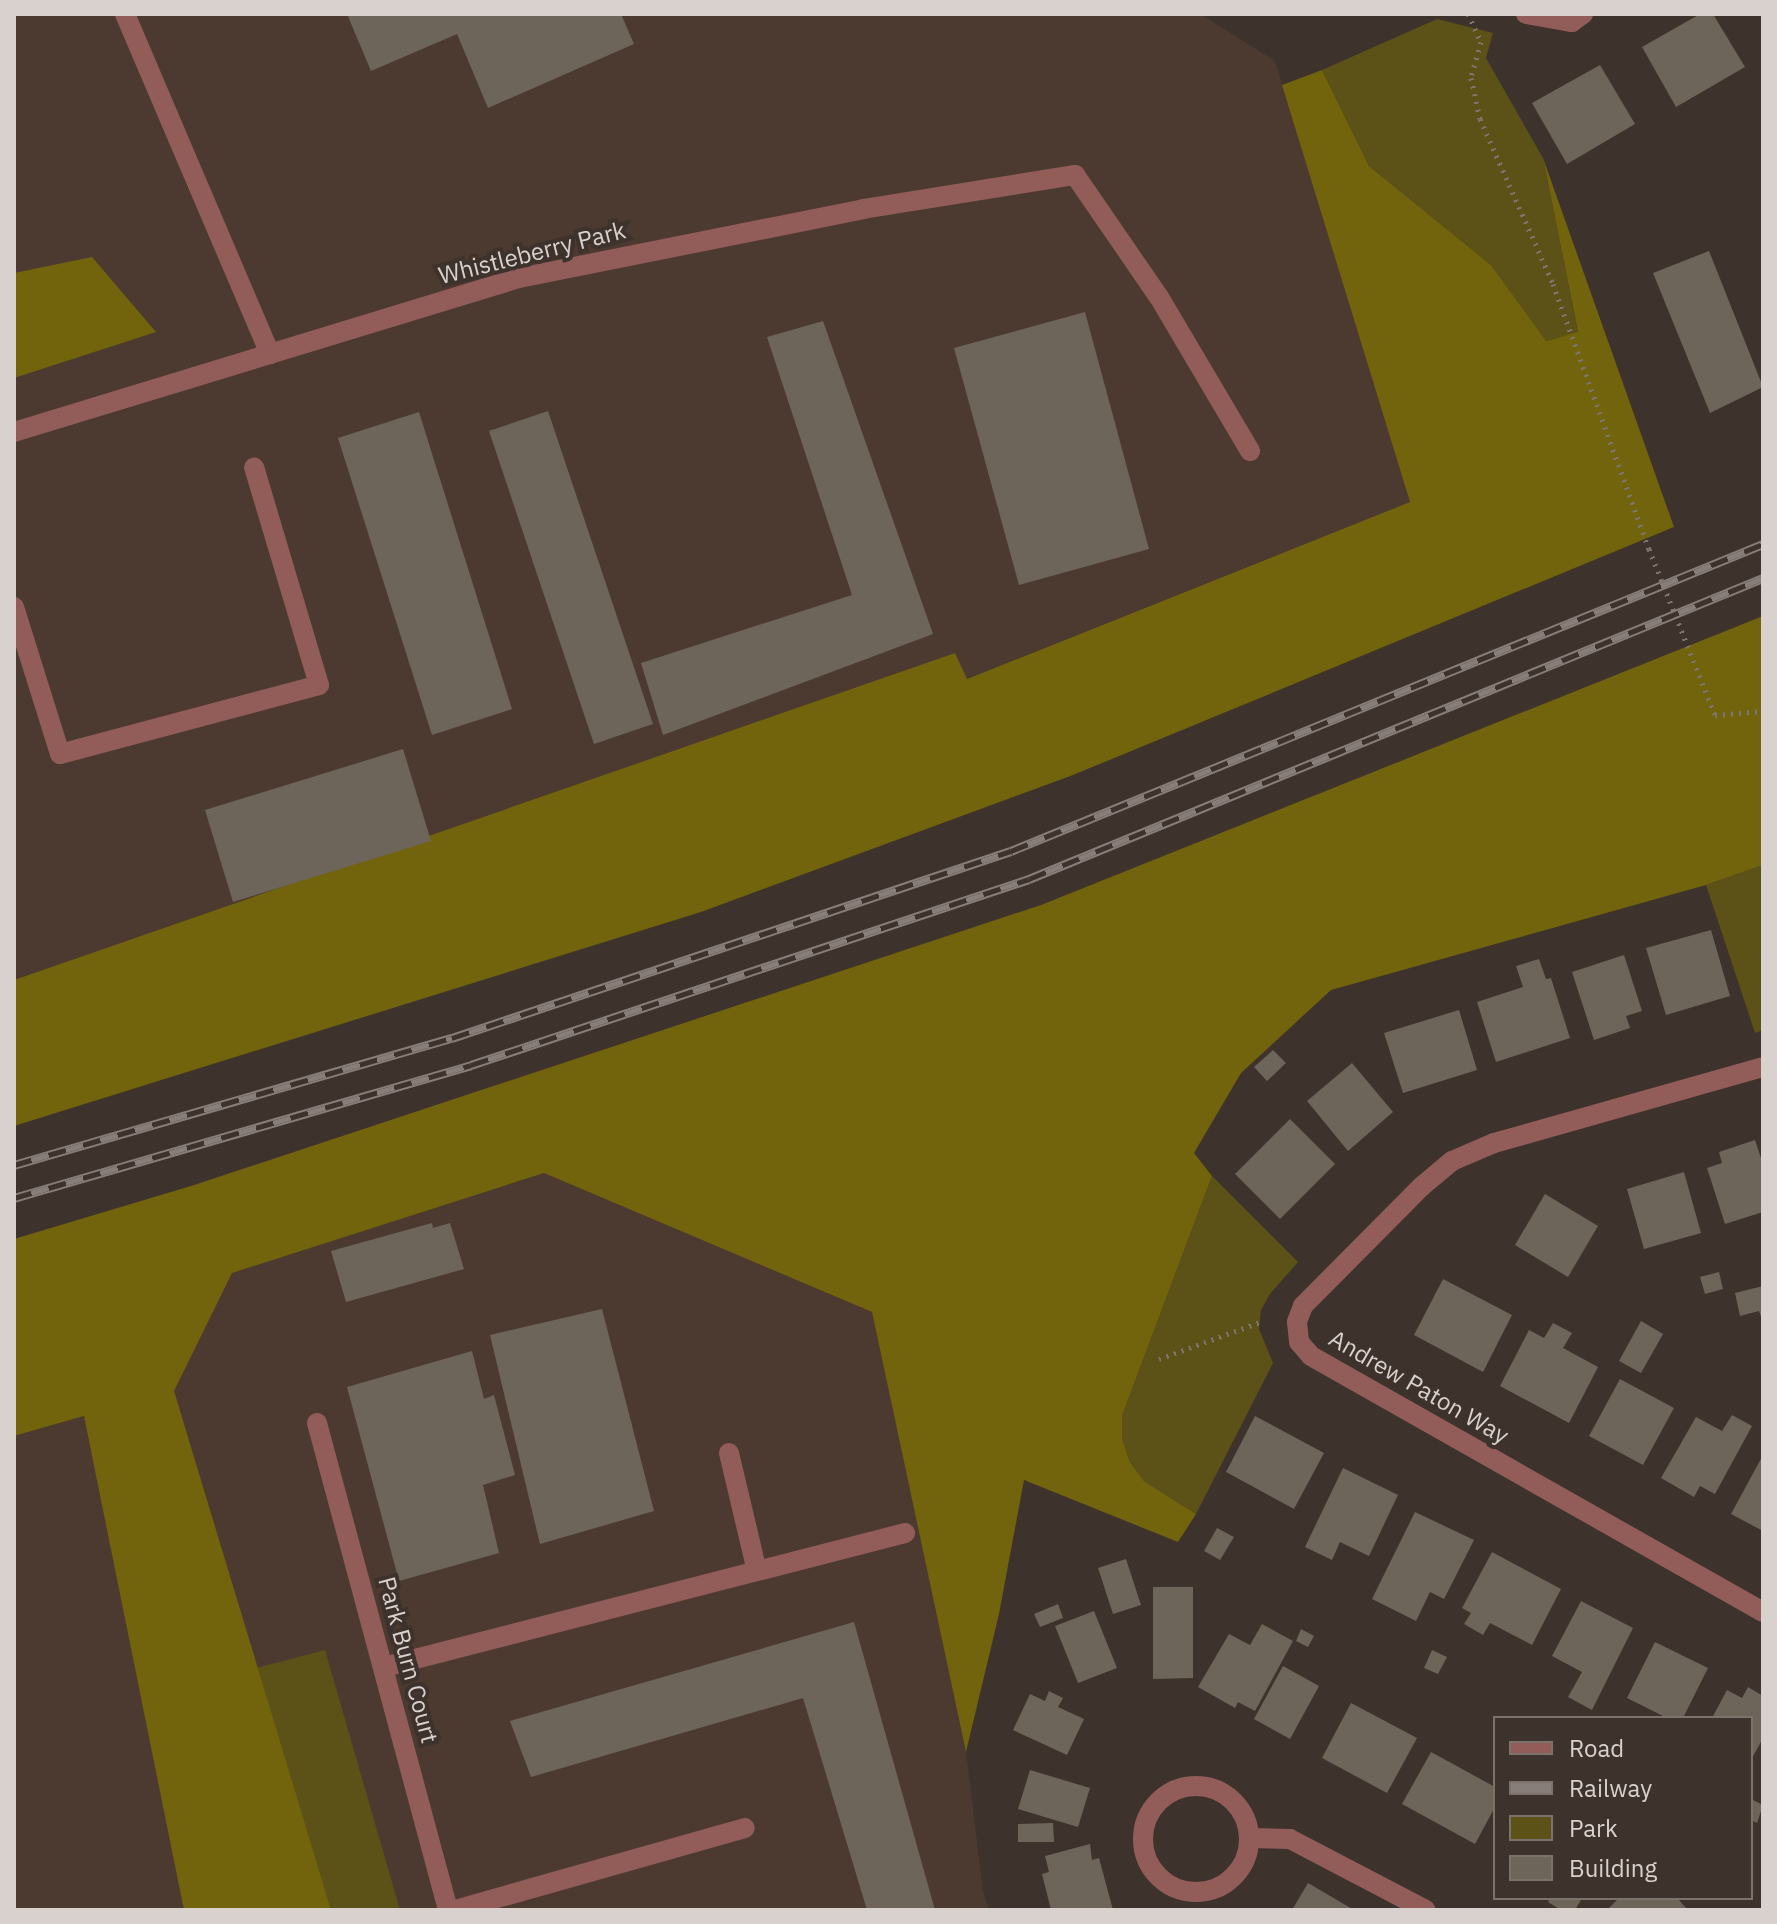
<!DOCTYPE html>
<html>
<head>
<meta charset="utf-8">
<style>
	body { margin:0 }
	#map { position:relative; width:1777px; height:1924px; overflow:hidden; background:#3e322c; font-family:"IBM Plex Sans",sans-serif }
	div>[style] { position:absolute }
	.built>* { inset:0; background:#4c3a31 }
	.green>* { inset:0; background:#5c5116 }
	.forest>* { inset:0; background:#72630d }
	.building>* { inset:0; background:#6e655a }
	.path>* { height:5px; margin-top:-2.5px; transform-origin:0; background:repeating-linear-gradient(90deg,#7f7570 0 2px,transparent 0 8px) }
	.minor>* { height:20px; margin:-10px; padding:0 10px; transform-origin:10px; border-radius:10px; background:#925d59 }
	.minor>.ring { margin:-10px; padding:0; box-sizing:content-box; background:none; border:20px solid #925d59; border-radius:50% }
	.rail>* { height:9px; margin-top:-4.5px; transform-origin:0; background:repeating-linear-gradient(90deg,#3e322c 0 18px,#887e79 0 36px); box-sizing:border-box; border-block:2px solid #887e79 }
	span { translate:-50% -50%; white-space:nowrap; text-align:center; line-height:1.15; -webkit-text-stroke:8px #3e322c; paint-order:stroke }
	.street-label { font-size:24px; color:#d9d1cd }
	.frame { position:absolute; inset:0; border:16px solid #d9d1cd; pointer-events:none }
	.legend { position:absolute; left:1493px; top:1716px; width:260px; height:184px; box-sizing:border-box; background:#3e322c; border:2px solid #7c726c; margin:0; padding:10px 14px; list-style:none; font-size:24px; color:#d9d1cd }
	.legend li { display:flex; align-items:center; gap:16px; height:40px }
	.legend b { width:40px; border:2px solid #7c726c }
</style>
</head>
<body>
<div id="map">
	<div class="built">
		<div style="clip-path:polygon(14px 14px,1200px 14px,1275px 61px,1410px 502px,966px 679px,955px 653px,14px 980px)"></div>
		<div style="clip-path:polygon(544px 1173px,872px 1312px,966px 1752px,983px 1891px,989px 1910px,14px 1910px,14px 1436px,174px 1391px,231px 1273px)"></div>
	</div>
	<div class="green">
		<div style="clip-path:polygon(1437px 19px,1493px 33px,1486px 58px,1543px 158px,1578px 333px,1545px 341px,1491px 265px,1369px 166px,1322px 70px)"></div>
		<div style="clip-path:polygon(1763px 865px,1763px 1030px,1755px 1033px,1706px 885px)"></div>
		<div style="clip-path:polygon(1212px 1176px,1298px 1262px,1270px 1294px,1261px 1310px,1259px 1329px,1273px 1363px,1196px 1514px,1144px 1481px,1130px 1462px,1122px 1439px,1122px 1416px)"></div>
		<div style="clip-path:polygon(325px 1650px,400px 1910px,331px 1910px,256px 1668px)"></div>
	</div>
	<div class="forest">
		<div style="clip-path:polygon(1322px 70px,1369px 166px,1491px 265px,1546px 341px,1578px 332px,1543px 158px,1674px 527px,1073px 775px,701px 912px,14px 1126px,14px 980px,955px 653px,967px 679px,1410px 502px,1282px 85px)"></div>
		<div style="clip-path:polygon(92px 257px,156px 332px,14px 378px,14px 273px)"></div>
		<div style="clip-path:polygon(1763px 616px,1763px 865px,1706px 885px,1331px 990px,1241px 1073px,1194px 1153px,1212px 1176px,1122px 1416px,1122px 1439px,1130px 1462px,1144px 1481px,1196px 1514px,1178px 1542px,1024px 1480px,999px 1614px,966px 1752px,872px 1312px,544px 1173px,232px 1273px,174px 1391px,331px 1910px,184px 1910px,84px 1416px,14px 1436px,14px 1239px,191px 1186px,1041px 905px)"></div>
	</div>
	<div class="building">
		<div style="clip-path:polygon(347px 14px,621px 14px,634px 44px,488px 108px,457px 34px,371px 71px)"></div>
		<div style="clip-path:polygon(1700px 14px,1713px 14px,1745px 67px,1676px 107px,1642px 47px)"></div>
		<div style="clip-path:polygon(1600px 65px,1635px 124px,1567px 164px,1532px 103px)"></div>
		<div style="clip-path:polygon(1709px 251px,1763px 387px,1710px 413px,1653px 273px)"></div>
		<div style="clip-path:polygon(1085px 312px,1149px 549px,1019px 585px,954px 348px)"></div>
		<div style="clip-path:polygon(823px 321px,933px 634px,663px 735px,641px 663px,852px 595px,767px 337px)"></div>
		<div style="clip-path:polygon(548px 411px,653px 724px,594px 744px,489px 431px)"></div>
		<div style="clip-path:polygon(419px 412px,512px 709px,432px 735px,338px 438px)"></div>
		<div style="clip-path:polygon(403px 749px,431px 841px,233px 902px,205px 810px)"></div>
		<div style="clip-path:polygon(1711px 930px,1730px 996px,1666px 1015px,1646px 948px)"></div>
		<div style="clip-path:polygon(1624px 955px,1642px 1011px,1626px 1016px,1630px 1028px,1594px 1040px,1572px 972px)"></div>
		<div style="clip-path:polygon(1539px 959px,1546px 979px,1551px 978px,1570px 1038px,1496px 1062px,1477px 1002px,1523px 987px,1516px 966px)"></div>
		<div style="clip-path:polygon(1459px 1010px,1477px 1070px,1403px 1093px,1384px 1033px)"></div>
		<div style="clip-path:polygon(1273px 1050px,1286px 1063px,1267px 1081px,1254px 1067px)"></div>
		<div style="clip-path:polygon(1352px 1063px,1393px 1112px,1348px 1151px,1307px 1101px)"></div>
		<div style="clip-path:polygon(1290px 1119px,1335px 1164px,1280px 1219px,1235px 1174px)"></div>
		<div style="clip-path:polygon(1755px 1140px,1763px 1164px,1763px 1212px,1725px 1224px,1707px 1168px,1722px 1163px,1719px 1152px)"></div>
		<div style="clip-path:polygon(1684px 1172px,1701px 1233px,1644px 1249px,1627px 1189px)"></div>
		<div style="clip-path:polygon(1545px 1194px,1598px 1226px,1568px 1277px,1515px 1245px)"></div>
		<div style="clip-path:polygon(432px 1223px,433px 1228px,450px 1223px,464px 1269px,346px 1302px,331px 1251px)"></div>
		<div style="clip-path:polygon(1719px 1272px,1723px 1289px,1705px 1294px,1700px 1277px)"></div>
		<div style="clip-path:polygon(1443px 1279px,1512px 1315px,1483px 1372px,1414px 1335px)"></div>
		<div style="clip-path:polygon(1763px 1286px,1763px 1322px,1759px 1311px,1740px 1316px,1735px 1293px)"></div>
		<div style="clip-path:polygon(602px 1309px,654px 1511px,540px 1544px,490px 1335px)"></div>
		<div style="clip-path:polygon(1641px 1321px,1663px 1334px,1641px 1373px,1619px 1361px)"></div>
		<div style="clip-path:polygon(1553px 1323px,1572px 1333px,1563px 1348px,1598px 1367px,1569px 1423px,1500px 1386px,1529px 1330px,1544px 1338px)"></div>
		<div style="clip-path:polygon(472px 1351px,484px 1399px,494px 1395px,515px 1475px,483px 1485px,499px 1553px,399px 1581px,347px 1387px)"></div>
		<div style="clip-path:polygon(1620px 1379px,1674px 1408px,1643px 1465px,1589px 1436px)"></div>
		<div style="clip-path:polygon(1732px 1415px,1752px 1426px,1715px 1494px,1700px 1486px,1694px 1497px,1661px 1478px,1696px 1417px,1722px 1431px)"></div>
		<div style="clip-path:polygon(1255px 1416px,1324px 1453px,1294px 1509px,1226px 1472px)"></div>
		<div style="clip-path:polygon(1763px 1455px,1763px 1531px,1731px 1514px)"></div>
		<div style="clip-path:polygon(1343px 1468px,1398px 1495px,1369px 1556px,1340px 1542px,1332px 1560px,1305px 1547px)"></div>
		<div style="clip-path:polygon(1415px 1512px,1474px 1540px,1444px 1599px,1430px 1592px,1416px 1621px,1372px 1599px)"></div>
		<div style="clip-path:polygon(1217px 1528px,1234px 1537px,1220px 1560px,1204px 1551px)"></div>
		<div style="clip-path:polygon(1492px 1552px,1561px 1589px,1532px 1645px,1490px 1623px,1483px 1635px,1464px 1624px,1471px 1613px,1462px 1608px)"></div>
		<div style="clip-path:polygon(1126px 1559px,1141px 1605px,1113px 1614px,1098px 1568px)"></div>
		<div style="clip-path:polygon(1153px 1587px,1193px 1587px,1193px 1678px,1153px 1679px)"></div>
		<div style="clip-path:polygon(1581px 1601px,1633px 1628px,1592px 1710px,1568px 1697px,1582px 1672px,1552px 1656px)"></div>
		<div style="clip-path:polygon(1058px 1604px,1063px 1618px,1040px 1627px,1034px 1614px)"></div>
		<div style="clip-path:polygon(1094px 1611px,1117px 1668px,1078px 1683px,1055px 1626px)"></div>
		<div style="clip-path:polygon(854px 1622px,935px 1910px,867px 1910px,803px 1698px,531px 1777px,510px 1721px)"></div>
		<div style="clip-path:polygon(1262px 1624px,1293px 1641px,1255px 1711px,1238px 1702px,1235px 1708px,1198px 1687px,1229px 1634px,1250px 1645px)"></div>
		<div style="clip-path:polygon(1301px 1629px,1314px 1636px,1308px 1647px,1296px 1641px)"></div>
		<div style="clip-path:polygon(1655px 1642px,1708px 1668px,1683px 1718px,1667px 1718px,1627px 1698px)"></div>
		<div style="clip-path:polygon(1432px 1650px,1447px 1657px,1438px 1674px,1424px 1668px)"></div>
		<div style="clip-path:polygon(1283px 1666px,1319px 1686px,1290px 1739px,1254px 1719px)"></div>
		<div style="clip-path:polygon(1748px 1687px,1763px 1696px,1763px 1738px,1751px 1760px,1751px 1718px,1712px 1718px,1727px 1690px,1742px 1698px)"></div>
		<div style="clip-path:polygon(1049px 1691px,1063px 1698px,1058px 1707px,1084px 1719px,1067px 1755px,1013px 1730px,1030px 1694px,1045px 1701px)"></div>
		<div style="clip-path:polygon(1351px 1703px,1417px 1738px,1387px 1793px,1322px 1758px)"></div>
		<div style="clip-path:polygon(1431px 1752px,1495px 1787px,1495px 1807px,1475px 1844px,1402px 1804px)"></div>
		<div style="clip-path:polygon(1030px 1770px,1090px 1788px,1078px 1827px,1018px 1809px)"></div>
		<div style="clip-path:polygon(1751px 1799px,1763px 1805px,1757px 1823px,1751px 1820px)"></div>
		<div style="clip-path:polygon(1053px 1823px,1054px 1842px,1018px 1842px,1018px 1824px)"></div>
		<div style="clip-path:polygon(1090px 1844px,1092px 1860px,1099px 1858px,1113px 1910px,1051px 1910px,1042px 1874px,1049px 1872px,1045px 1856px)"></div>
		<div style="clip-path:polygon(1308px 1883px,1354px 1910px,1292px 1910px)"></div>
		<div style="clip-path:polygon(1550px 1898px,1582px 1898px,1575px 1910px,1561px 1910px,1548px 1902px)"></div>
		<div style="clip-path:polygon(1619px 1898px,1677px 1898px,1688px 1910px,1607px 1910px)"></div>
	</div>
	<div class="path">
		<div style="left:1468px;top:14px;width:31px;rotate:65deg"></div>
		<div style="left:1481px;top:42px;width:37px;rotate:106deg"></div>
		<div style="left:1471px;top:78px;width:42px;rotate:77.6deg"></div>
		<div style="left:1480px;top:119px;width:180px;rotate:66.1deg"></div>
		<div style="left:1553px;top:284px;width:282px;rotate:70.1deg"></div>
		<div style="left:1649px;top:549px;width:179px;rotate:68.3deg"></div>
		<div style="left:1715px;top:715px;width:48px;rotate:-4.8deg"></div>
		<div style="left:1159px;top:1359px;width:111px;rotate:-20.1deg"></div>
	</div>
	<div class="minor">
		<div style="left:125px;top:14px;width:370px;rotate:66.9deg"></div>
		<div style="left:1526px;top:14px;width:47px;rotate:9.9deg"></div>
		<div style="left:1572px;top:22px;width:14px;rotate:-36deg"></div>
		<div style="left:14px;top:432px;width:528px;rotate:-16.96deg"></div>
		<div style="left:519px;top:278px;width:351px;rotate:-11.3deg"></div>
		<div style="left:863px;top:209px;width:215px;rotate:-9.1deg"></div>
		<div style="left:1075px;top:175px;width:148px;rotate:55.5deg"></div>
		<div style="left:1159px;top:297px;width:179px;rotate:59.4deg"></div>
		<div style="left:14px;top:607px;width:154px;rotate:72.6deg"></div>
		<div style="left:60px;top:754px;width:268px;rotate:-14.9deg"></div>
		<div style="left:319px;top:685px;width:227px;rotate:-106.6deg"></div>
		<div style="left:1763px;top:1067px;width:280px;rotate:164.2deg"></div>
		<div style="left:1494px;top:1143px;width:46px;rotate:156.8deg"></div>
		<div style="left:1452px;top:1161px;width:40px;rotate:140deg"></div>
		<div style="left:1421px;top:1187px;width:168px;rotate:134.8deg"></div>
		<div style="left:1303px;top:1306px;width:17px;rotate:111deg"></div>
		<div style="left:1297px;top:1322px;width:20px;rotate:84deg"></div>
		<div style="left:1299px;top:1342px;width:18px;rotate:49deg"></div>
		<div style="left:1311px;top:1356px;width:519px;rotate:29.53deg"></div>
		<div style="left:317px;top:1423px;width:504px;rotate:74.94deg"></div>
		<div style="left:729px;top:1453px;width:121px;rotate:76.7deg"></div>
		<div style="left:384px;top:1667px;width:538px;rotate:-14.42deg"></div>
		<div class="ring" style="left:1143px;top:1786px;width:86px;height:86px"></div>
		<div style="left:1249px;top:1838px;width:41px;rotate:1.4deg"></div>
		<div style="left:1290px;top:1839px;width:153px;rotate:27.6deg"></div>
		<div style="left:455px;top:1910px;width:301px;rotate:-15.8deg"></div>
	</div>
	<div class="rail">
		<div style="left:14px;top:1165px;width:456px;rotate:-16.2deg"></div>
		<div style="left:452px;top:1038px;width:589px;rotate:-18.5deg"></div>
		<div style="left:1011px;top:851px;width:812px;rotate:-22.21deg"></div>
		<div style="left:14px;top:1198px;width:476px;rotate:-16.2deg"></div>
		<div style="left:471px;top:1065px;width:588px;rotate:-18.43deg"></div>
		<div style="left:1029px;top:879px;width:793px;rotate:-22.3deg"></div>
	</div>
	<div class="street-label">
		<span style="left:532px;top:253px;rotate:-14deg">Whistleberry Park</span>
		<span style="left:1419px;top:1387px;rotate:30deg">Andrew Paton Way</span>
		<span style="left:408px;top:1660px;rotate:75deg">Park Burn Court</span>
	</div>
	<div class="frame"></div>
	<ul class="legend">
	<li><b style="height:10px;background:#925d59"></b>Road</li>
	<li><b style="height:10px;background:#887e79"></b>Railway</li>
	<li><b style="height:22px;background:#5c5116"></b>Park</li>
	<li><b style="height:22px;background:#6e655a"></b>Building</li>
	</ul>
</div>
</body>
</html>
